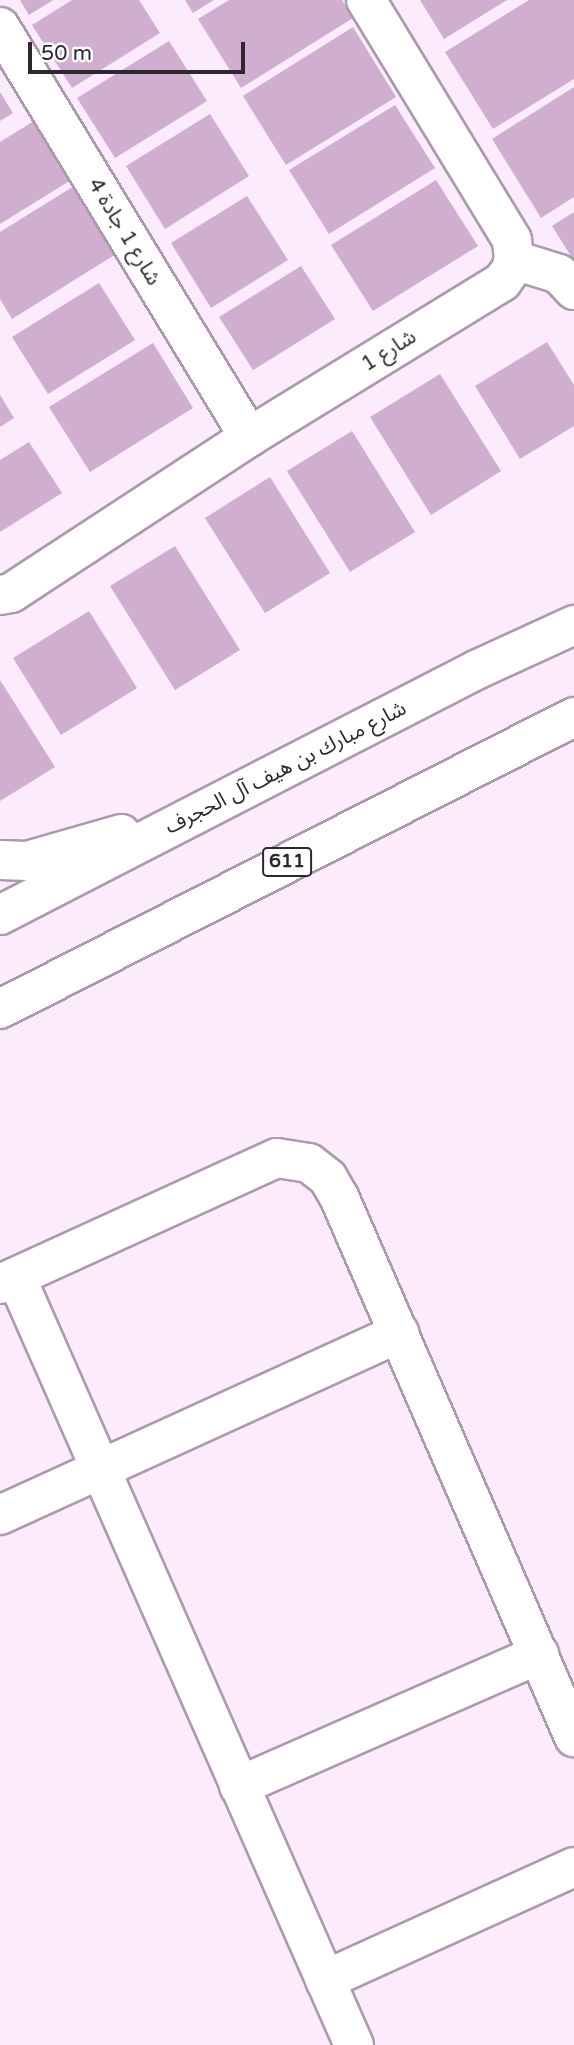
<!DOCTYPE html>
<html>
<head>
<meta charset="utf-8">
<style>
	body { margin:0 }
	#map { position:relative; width:574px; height:2045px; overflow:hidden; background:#fbebfc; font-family:"Varela Round","Noto Sans Arabic",sans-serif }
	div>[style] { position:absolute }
	.building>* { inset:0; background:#cfaed0 }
	.roads { filter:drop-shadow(2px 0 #ac99ad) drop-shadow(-2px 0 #ac99ad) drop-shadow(0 2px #ac99ad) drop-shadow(0 -2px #ac99ad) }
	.minor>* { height:38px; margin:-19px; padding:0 19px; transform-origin:19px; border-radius:19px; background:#fff }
	.major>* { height:38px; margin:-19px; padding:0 19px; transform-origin:19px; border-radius:19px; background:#fff }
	span { translate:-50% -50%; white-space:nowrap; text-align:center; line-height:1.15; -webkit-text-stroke:5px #fefefe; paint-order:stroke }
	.shield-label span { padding:2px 5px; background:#fefefe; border:2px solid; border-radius:5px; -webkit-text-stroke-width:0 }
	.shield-label { font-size:19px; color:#2e272f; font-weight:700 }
	.street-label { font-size:21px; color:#2e272f }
	.scale { position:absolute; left:28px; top:42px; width:217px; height:32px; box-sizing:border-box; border:4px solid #2e272f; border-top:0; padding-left:9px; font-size:21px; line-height:24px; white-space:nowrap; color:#2e272f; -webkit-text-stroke:5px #fefefe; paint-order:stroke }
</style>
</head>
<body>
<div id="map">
	<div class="building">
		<div style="clip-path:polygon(20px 0,53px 0,29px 15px)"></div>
		<div style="clip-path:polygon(72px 0,139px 0,160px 33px,72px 88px,32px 25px)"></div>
		<div style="clip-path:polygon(185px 0,214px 0,193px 13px)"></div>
		<div style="clip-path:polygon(229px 0,342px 0,353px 18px,241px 88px,198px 19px)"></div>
		<div style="clip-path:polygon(420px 0,507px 0,444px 39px)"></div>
		<div style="clip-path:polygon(529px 0,574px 0,574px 79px,493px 129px,445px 52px)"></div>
		<div style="clip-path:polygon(353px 27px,396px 97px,286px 165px,243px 96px)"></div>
		<div style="clip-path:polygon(169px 41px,207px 101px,115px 158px,77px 98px)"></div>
		<div style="clip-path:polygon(574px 87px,574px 197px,541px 218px,492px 139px)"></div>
		<div style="clip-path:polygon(0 92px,13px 113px,0 121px)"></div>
		<div style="clip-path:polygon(395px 105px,435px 168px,329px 234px,289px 170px)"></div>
		<div style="clip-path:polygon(210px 114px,249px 176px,165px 229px,126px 166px)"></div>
		<div style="clip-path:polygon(34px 121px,71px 180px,0 224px,0 142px)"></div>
		<div style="clip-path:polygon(436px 180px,478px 246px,373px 311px,331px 245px)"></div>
		<div style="clip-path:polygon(74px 186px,116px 254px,12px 319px,0 299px,0 232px)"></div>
		<div style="clip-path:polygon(247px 196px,288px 260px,211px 308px,171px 243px)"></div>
		<div style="clip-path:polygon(574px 212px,574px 261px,552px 226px)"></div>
		<div style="clip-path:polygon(301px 266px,335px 319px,253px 370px,219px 317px)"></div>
		<div style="clip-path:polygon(99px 283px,135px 340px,48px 394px,12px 337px)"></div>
		<div style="clip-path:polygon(547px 342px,574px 385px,574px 426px,520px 459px,475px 386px)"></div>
		<div style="clip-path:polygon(153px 343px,193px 408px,90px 472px,49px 407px)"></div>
		<div style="clip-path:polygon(440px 374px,501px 471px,431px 515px,370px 417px)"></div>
		<div style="clip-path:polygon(0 395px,14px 418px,0 427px)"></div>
		<div style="clip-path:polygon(352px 431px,415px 532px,350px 572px,287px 471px)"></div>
		<div style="clip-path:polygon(29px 442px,62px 493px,0 532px,0 460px)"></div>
		<div style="clip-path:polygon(270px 477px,330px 573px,265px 613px,205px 518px)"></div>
		<div style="clip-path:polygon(175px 546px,240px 650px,175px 690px,110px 586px)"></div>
		<div style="clip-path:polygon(89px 611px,137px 688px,61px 735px,13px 658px)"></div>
		<div style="clip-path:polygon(0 680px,55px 767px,0 801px)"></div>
	</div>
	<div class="roads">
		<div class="minor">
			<div style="left:0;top:27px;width:480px;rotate:58.7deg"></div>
			<div style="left:514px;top:260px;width:47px;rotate:17.3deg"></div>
			<div style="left:559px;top:274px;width:22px;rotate:47deg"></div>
			<div style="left:0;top:595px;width:11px;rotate:-10deg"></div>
			<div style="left:11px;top:593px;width:285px;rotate:-33.2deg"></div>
			<div style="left:249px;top:437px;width:297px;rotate:-31.5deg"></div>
			<div style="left:502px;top:282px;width:14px;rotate:-54deg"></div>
			<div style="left:510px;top:271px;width:12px;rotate:-70deg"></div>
			<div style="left:514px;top:260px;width:20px;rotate:-96deg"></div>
			<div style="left:512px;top:240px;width:281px;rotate:-121.3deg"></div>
			<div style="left:16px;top:1277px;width:839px;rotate:66.25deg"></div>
			<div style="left:0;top:1284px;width:304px;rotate:-24.5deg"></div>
			<div style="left:277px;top:1158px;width:32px;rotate:9deg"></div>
			<div style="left:309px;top:1163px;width:24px;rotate:38deg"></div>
			<div style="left:328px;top:1178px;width:24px;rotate:60deg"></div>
			<div style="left:340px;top:1199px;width:587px;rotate:66.49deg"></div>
			<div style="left:0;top:1515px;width:439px;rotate:-24.5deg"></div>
			<div style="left:239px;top:1786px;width:328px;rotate:-23.7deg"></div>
			<div style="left:325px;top:1980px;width:273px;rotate:-24.4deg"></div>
		</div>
		<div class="major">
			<div style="left:0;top:860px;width:27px;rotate:2deg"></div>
			<div style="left:27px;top:861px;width:98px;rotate:-16deg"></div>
			<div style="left:0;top:915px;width:538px;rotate:-27.23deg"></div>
			<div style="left:478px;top:669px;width:106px;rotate:-24.6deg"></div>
			<div style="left:0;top:1009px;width:644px;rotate:-26.96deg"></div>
		</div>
	</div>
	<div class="shield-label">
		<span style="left:287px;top:862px">611</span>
	</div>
	<div class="street-label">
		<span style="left:124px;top:232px;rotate:59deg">شارع 1 جادة 4</span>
		<span style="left:389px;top:351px;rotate:-32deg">شارع 1</span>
		<span style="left:286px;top:768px;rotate:-27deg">شارع مبارك بن هيف آل الحجرف</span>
	</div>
	<div class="scale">50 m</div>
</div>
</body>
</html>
